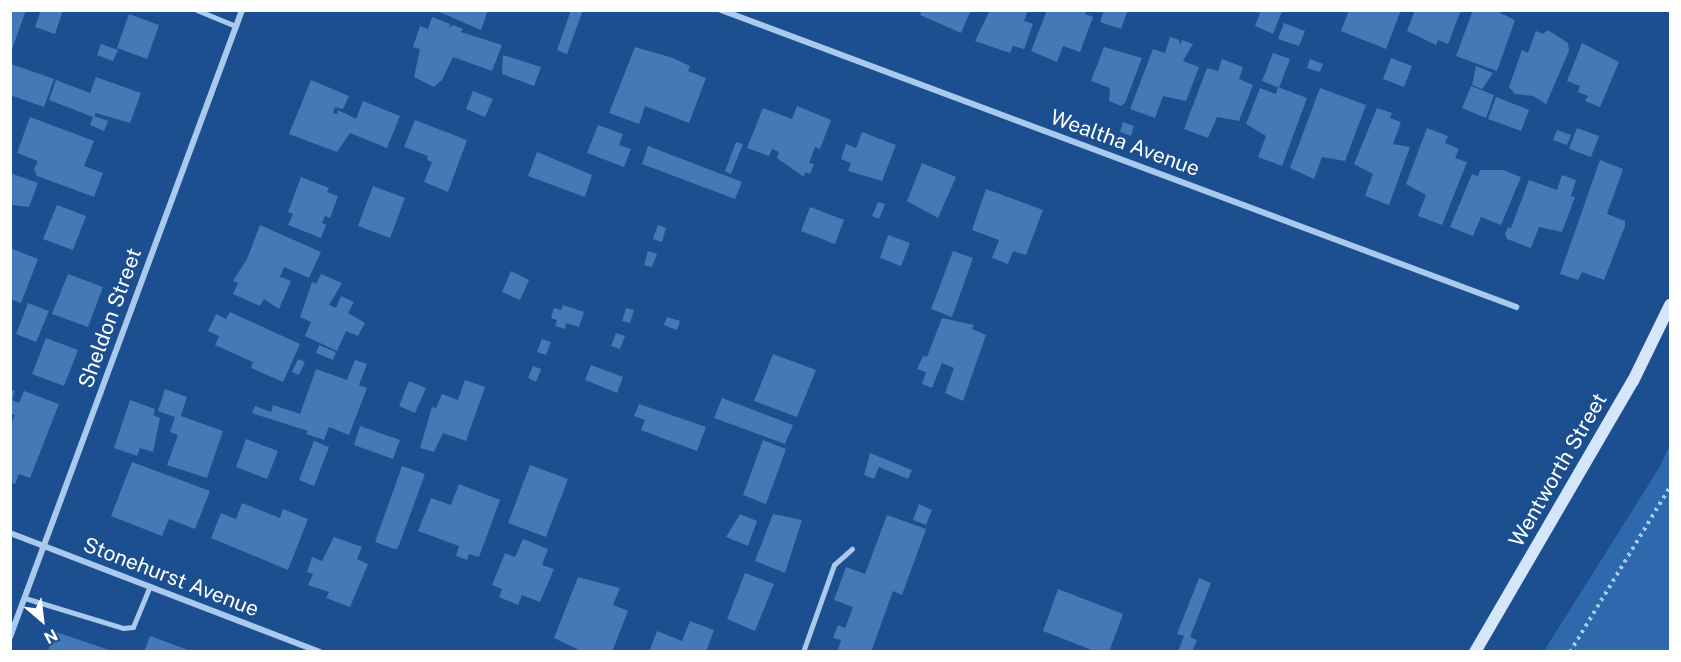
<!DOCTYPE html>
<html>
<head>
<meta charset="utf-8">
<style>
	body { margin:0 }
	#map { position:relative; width:1681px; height:662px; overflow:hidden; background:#1b4f8f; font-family:"Public Sans",sans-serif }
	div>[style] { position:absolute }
	.green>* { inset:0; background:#2e69ad }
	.building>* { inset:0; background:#4478b7 }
	.path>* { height:4px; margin-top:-2px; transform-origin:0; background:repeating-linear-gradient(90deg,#a9c9ee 0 3px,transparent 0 7.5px) }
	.lane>* { height:4.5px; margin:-2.25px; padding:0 2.25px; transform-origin:2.25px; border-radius:2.25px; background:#a9c9ee }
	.street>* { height:6px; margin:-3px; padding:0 3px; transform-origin:3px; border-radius:3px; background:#a9c9ee }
	.secondary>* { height:12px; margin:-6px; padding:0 6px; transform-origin:6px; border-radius:6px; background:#d6e6fa }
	span { translate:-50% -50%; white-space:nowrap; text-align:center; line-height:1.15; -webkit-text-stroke:5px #1b4f8f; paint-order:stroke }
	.street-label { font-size:21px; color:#fff }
	.frame { position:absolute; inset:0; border:12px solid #fff; pointer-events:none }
	.north { position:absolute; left:12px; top:590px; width:60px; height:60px; -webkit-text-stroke:4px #1b4f8f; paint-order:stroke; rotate:152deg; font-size:16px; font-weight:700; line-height:24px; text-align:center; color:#fff }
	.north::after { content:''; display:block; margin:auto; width:21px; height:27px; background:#fff; clip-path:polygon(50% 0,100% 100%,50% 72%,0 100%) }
</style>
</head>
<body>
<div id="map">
	<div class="green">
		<div style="clip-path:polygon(1670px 445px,1670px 651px,1544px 651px,1659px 468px)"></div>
	</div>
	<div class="building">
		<div style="clip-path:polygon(10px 10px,26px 10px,11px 52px,10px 52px)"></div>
		<div style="clip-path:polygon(41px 10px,63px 10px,55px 34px,35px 27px)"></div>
		<div style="clip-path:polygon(435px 10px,488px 10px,481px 30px)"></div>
		<div style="clip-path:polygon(571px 10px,583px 10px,567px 54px,557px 50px)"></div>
		<div style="clip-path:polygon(922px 10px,971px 10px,961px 33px,920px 15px)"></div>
		<div style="clip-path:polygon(990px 10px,1028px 10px,1024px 21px,1033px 24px,1024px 49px,1013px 46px,1010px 53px,975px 41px)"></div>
		<div style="clip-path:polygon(1047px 10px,1086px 10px,1085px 14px,1093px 17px,1080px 52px,1063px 46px,1057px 62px,1031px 51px)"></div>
		<div style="clip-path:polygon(1104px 10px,1128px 10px,1121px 29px,1100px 22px)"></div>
		<div style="clip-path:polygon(1261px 10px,1282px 11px,1273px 34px,1255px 26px)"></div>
		<div style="clip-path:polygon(1349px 10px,1401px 10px,1386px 49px,1341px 31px)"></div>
		<div style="clip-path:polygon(1415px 10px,1461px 10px,1448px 44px,1438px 40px,1436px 45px,1407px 31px)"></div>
		<div style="clip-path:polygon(1473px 10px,1494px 10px,1515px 20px,1497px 71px,1456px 56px)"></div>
		<div style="clip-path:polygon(129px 14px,159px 25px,147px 59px,117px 48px)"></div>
		<div style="clip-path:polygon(432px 17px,450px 24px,449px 28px,453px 25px,463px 29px,461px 32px,502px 45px,492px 71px,453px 57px,442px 80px,434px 87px,414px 77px,420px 49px,413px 47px,420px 26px,428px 29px)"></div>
		<div style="clip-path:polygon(1284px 23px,1305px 31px,1299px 46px,1278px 39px)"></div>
		<div style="clip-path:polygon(1548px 30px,1568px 43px,1569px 51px,1546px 104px,1533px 96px,1515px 94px,1509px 87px,1522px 50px,1528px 53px,1536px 31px,1543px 34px)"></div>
		<div style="clip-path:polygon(1170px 37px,1179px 40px,1180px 45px,1182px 40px,1193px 44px,1183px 61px,1199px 67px,1186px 101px,1163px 96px,1155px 118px,1130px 109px,1153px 49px,1165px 53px)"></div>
		<div style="clip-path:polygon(1582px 43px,1619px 62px,1600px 107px,1585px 101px,1588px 96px,1578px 92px,1580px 86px,1567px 81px)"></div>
		<div style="clip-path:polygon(101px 44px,118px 50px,113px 61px,97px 55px)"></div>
		<div style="clip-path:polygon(635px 47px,673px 58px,690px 66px,688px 71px,706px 78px,689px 123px,645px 106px,639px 124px,609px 113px)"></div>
		<div style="clip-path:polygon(1104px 47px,1142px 58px,1125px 103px,1121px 106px,1109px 101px,1110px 88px,1091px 81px)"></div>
		<div style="clip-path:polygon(1273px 53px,1290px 59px,1279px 88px,1262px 81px)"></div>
		<div style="clip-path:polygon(503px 55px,541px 67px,534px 86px,502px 74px)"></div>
		<div style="clip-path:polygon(1391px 58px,1412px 66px,1404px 87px,1383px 79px)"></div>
		<div style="clip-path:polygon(1222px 59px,1243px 67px,1239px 79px,1253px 85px,1239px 121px,1217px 117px,1208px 138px,1184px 129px,1207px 68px,1218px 71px)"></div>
		<div style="clip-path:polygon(1310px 59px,1323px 64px,1320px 72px,1307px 68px)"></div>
		<div style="clip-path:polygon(11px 64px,54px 79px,44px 107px,10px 95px)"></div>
		<div style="clip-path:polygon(1476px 66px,1493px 73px,1482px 89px,1472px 85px)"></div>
		<div style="clip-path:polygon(96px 77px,141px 93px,130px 123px,96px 113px,94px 116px,108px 121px,104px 131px,90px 125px,93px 117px,49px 100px,56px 80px,90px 93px)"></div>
		<div style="clip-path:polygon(311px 80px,349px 96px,343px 109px,335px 107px,333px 113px,337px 114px,338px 110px,356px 119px,363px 101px,400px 116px,387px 148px,350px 133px,337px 152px,289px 134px)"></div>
		<div style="clip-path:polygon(1471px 86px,1494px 95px,1486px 118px,1462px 108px)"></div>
		<div style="clip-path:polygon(1278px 87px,1307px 98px,1282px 166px,1258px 157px,1266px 136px,1246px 124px,1260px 88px,1276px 94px)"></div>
		<div style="clip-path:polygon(1320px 88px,1366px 105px,1345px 161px,1322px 157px,1314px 179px,1290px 168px)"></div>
		<div style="clip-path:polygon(473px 91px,493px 99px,485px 117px,466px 109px)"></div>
		<div style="clip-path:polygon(1496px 97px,1529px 110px,1521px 131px,1488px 119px)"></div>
		<div style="clip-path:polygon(797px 106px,831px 120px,820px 149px,815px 147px,809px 163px,814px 164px,810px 174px,805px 172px,804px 177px,777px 158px,779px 152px,772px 149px,769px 156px,747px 148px,763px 108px,792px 119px)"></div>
		<div style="clip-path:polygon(1377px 108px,1392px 113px,1390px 118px,1401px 122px,1393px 144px,1410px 147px,1389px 205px,1365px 196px,1373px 174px,1354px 164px)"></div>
		<div style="clip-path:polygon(30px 117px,94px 141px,84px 166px,103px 173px,94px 197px,37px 176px,34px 169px,38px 161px,17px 153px)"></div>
		<div style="clip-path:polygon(415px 120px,467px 140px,448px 192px,424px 182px,432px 162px,427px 160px,428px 156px,404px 147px)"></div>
		<div style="clip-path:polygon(1123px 122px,1134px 126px,1131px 136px,1120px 132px)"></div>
		<div style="clip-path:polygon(598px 125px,623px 134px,619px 145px,631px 149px,624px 167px,587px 153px)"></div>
		<div style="clip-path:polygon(1427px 128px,1448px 136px,1445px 143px,1459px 149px,1455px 158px,1467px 162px,1442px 225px,1418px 216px,1426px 195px,1406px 184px)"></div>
		<div style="clip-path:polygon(1577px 128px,1599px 136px,1591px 157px,1569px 149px)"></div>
		<div style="clip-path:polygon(1557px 130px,1571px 135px,1567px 145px,1553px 140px)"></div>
		<div style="clip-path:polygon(862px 132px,896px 145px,882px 181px,848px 171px,851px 163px,841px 159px,846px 144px,856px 148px)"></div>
		<div style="clip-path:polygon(736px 142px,743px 144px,731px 174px,725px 171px)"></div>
		<div style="clip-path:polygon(648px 146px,742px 182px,735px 199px,642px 164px)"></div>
		<div style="clip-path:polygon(537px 152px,592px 175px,585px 197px,528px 176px)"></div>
		<div style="clip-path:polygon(1600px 160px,1623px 169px,1607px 214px,1625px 221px,1625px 226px,1604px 280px,1582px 272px,1578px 280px,1560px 274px)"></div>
		<div style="clip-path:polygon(922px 163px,956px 177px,938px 218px,907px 201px)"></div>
		<div style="clip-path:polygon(1480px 170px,1503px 170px,1521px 177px,1501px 225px,1481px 217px,1473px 236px,1450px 227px,1472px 174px,1478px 176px)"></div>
		<div style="clip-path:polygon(10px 173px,38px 183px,29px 207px,12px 205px)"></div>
		<div style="clip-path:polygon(1562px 175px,1576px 180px,1571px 196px,1575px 197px,1562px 232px,1539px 227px,1531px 248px,1507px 239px,1505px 234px,1508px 227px,1511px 228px,1529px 180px,1557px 190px)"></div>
		<div style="clip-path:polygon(301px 177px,329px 188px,327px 192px,338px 196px,330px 218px,325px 216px,322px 223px,326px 225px,321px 238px,288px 225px,293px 214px,288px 212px)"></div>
		<div style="clip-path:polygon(373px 186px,405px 198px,390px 238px,358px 226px)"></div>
		<div style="clip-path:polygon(986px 189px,1043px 210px,1026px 255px,1013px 251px,1008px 264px,992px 258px,999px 240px,972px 230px)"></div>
		<div style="clip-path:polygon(878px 202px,885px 204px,879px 219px,872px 216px)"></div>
		<div style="clip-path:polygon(57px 205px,86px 216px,73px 250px,43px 239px)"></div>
		<div style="clip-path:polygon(810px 207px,844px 220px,835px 244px,801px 231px)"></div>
		<div style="clip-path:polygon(260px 225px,321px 252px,309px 278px,284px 267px,280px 277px,291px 281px,279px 309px,264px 299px,260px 306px,233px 294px,238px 283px,233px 281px,247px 259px)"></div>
		<div style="clip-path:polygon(658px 225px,666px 228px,662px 242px,653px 239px)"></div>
		<div style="clip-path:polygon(888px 235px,910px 243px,901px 266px,880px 258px)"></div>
		<div style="clip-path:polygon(10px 248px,38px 259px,21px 303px,10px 299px)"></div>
		<div style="clip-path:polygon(648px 251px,657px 254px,652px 267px,644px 265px)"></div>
		<div style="clip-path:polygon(953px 251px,973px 258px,952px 317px,931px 309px)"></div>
		<div style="clip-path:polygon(511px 271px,529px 280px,520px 300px,502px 292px)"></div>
		<div style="clip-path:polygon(68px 274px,103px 287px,88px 327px,52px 314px)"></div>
		<div style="clip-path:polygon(321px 274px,342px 283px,329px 305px,336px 308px,341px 296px,354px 302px,348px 313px,365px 323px,358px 336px,346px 331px,337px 351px,305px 336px,311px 322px,300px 317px,312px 282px,316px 284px)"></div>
		<div style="clip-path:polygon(28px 303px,49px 311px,36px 342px,16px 334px)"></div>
		<div style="clip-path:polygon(563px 305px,584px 312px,579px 327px,566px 323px,565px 329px,555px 326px,557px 320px,551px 318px,554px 308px,561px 310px)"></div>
		<div style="clip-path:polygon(626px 308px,634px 310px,630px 323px,622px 321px)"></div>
		<div style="clip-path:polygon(230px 312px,300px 344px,283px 382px,251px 368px,253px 362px,215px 345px,219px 336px,208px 331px,216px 314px,226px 319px)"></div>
		<div style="clip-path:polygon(667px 317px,680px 321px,677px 330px,664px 325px)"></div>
		<div style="clip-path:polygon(942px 318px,974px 325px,972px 329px,986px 335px,963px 401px,945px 393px,954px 368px,942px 363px,932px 388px,922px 384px,926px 372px,917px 369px,923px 356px,927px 357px)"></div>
		<div style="clip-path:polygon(616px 333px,625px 336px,620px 349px,611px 346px)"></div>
		<div style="clip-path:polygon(46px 338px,78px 350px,64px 386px,32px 374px)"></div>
		<div style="clip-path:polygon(542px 339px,551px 342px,546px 355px,537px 352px)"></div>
		<div style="clip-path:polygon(319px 345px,336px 352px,333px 360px,316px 353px)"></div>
		<div style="clip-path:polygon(773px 354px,816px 370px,797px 417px,754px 401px)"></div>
		<div style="clip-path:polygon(298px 359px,305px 362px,299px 375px,292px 372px)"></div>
		<div style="clip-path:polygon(355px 360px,367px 364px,359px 385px,367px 388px,349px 435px,329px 427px,324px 440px,306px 434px,308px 431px,252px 413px,255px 406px,271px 412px,273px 405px,300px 414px,316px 369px,347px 380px)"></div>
		<div style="clip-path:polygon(591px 365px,623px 377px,617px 393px,585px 380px)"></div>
		<div style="clip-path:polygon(533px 366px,541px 369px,536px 382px,528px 378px)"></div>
		<div style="clip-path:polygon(465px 380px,485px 387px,466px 441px,443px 433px,434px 452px,420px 448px,432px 407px,436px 408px,442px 394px,458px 400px)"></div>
		<div style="clip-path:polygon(409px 381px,426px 388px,415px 413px,399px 406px)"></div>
		<div style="clip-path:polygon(10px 389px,15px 391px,12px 400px,19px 403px,24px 391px,59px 404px,30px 478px,19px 474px,15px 484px,10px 483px,10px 426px,15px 415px,10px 414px)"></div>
		<div style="clip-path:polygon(165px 389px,187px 397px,181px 416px,223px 431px,207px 478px,167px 465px,178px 435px,170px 432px,175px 417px,158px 411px)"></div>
		<div style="clip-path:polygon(722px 398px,793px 425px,785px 444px,714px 418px)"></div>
		<div style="clip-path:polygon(130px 400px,155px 409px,153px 415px,160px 418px,153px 452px,140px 448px,137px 456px,114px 448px)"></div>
		<div style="clip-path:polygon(639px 404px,706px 427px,697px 451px,641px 430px,645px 420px,634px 416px)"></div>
		<div style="clip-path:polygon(360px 426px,400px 440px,393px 459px,354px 445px)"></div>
		<div style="clip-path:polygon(246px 439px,278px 451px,267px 479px,236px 467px)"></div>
		<div style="clip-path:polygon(763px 440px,786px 449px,766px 504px,743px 495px)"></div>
		<div style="clip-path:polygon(314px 441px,329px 447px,314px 486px,299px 480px)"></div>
		<div style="clip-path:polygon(870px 453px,912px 470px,908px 479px,879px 467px,874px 479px,864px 475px)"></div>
		<div style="clip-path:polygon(132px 462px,210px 491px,195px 529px,169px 519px,162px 536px,111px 516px)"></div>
		<div style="clip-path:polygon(530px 465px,568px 479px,546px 537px,508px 523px)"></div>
		<div style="clip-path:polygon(402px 466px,425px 474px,398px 548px,394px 549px,375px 542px)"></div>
		<div style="clip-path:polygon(459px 484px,500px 500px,479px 557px,469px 554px,467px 560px,456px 556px,459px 546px,418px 531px,431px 498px,451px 505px)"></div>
		<div style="clip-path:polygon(242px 503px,280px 518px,283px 509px,308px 519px,288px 570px,211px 538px,221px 513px,236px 519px)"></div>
		<div style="clip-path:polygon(919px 504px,932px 510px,926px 525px,913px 520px)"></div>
		<div style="clip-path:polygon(740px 514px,757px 521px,748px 546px,726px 537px)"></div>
		<div style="clip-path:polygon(773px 514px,802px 520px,785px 573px,755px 561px)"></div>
		<div style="clip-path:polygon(887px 515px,926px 529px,902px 595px,893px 591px,871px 652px,837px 652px,841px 640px,833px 638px,838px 625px,845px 628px,853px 607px,834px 600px,846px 567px,865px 574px)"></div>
		<div style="clip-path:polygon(334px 537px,362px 547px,357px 559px,368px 564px,350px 607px,326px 598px,329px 592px,308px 585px,313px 574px,307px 572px,312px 557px,322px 561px)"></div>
		<div style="clip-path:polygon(523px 539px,548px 549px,542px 565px,554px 569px,540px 602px,522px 595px,518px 605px,499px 597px,502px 589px,492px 585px,505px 553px,515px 557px)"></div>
		<div style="clip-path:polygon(745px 573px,774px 584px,755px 631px,727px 619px)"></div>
		<div style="clip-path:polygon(578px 577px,620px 588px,613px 605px,628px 611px,612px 652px,583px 652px,554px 638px)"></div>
		<div style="clip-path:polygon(1199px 578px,1211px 583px,1190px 637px,1197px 640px,1192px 652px,1178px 652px,1184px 636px,1177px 634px)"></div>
		<div style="clip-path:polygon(1058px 589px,1123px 614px,1109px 652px,1097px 652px,1043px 631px)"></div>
		<div style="clip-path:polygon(690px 621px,714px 630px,706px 652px,649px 652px,657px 631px,682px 641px)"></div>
		<div style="clip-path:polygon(53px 631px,112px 651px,112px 652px,48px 652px)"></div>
		<div style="clip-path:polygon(150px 636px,191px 651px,190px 652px,144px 652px)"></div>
	</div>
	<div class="path">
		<div style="left:1570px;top:652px;width:193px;rotate:-58.8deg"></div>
	</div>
	<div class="lane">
		<div style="left:197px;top:10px;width:42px;rotate:22.3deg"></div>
		<div style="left:25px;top:598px;width:102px;rotate:17deg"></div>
		<div style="left:123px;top:628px;width:10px;rotate:-6deg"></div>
		<div style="left:133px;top:627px;width:44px;rotate:-67.5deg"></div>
		<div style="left:803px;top:652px;width:92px;rotate:-70.4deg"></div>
		<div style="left:834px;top:565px;width:24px;rotate:-42deg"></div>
	</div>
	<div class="street">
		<div style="left:721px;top:10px;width:849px;rotate:20.48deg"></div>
		<div style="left:10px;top:533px;width:332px;rotate:21deg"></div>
		<div style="left:10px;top:637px;width:669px;rotate:-69.69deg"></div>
	</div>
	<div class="secondary">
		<div style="left:1475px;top:652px;width:314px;rotate:-59.8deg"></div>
		<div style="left:1633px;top:381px;width:85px;rotate:-64deg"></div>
	</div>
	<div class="street-label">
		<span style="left:1125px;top:143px;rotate:20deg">Wealtha Avenue</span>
		<span style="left:110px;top:318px;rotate:-70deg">Sheldon Street</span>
		<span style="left:1558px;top:470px;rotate:-60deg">Wentworth Street</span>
		<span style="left:171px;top:577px;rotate:21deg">Stonehurst Avenue</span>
	</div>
	<div class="frame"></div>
	<div class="north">N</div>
</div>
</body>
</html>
